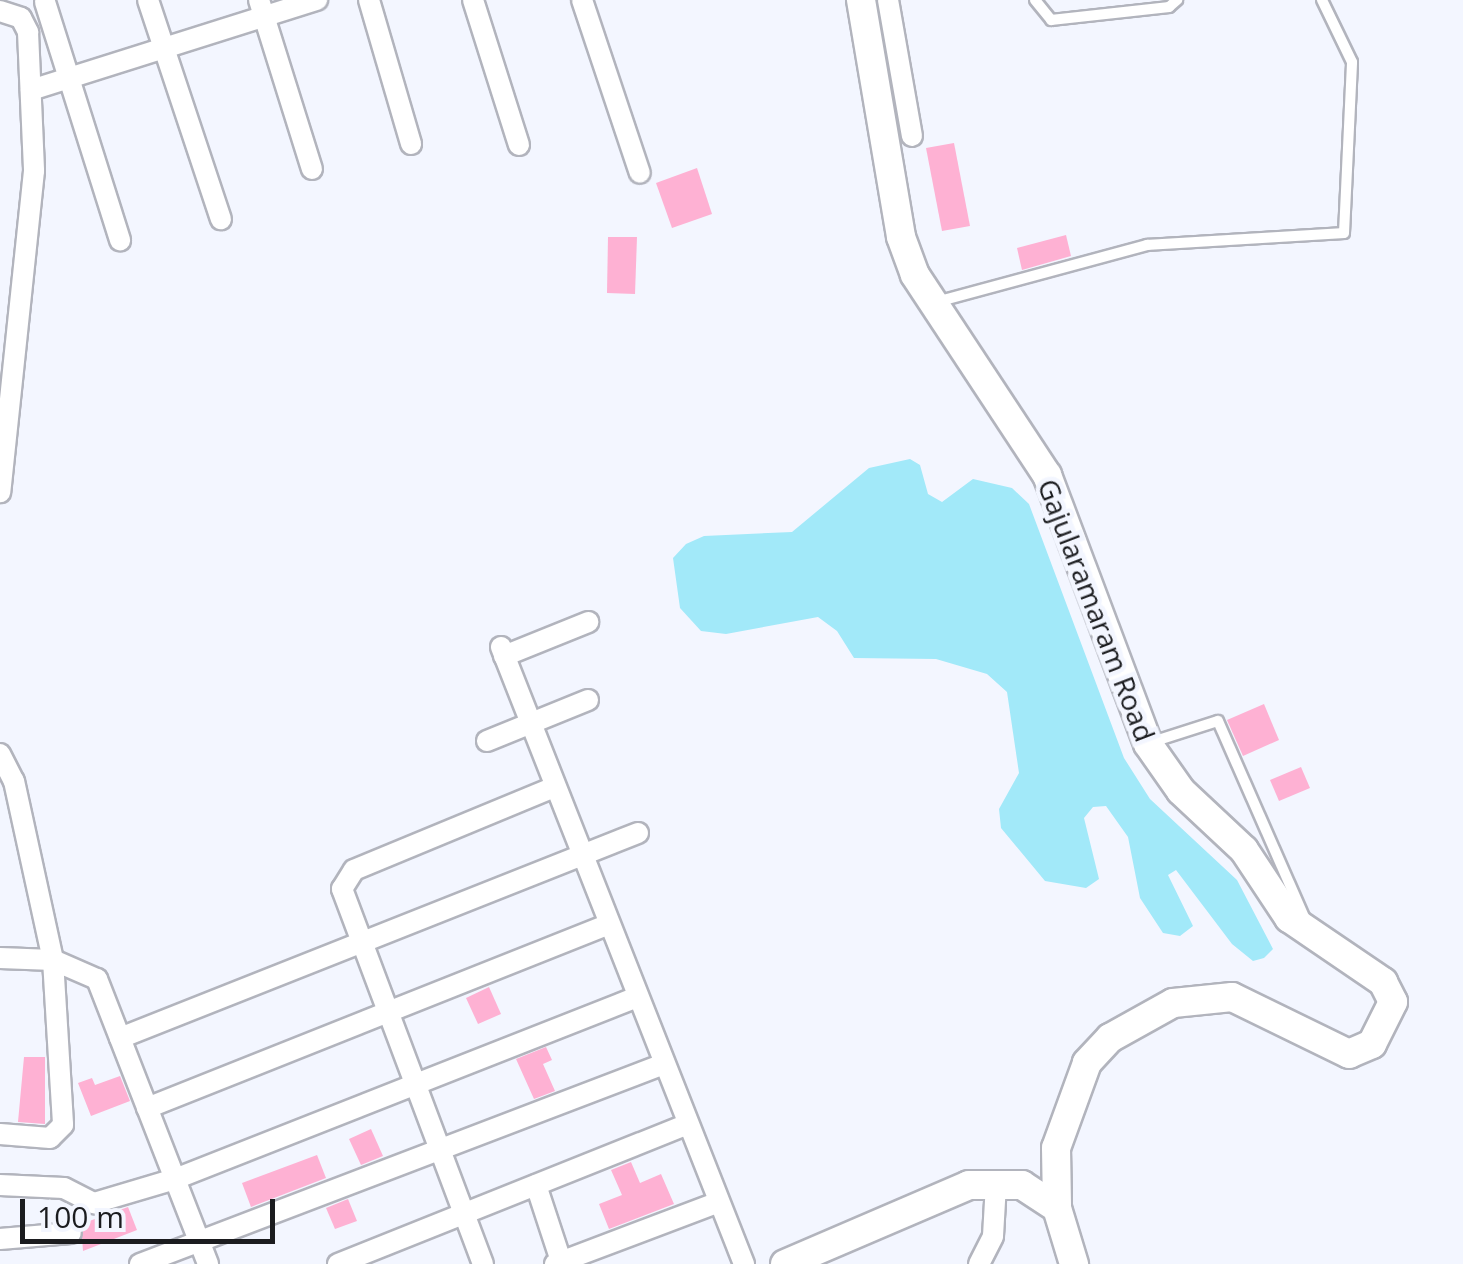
<!DOCTYPE html>
<html>
<head>
<meta charset="utf-8">
<style>
	body { margin:0 }
	#map { position:relative; width:1463px; height:1264px; overflow:hidden; background:#f3f6ff; font-family:"Open Sans",sans-serif }
	div>[style] { position:absolute }
	.water>* { inset:0; background:#a2e9f9 }
	.building>* { inset:0; background:#feb1d3 }
	.roads { filter:drop-shadow(2px 0 #b2b4bd) drop-shadow(-2px 0 #b2b4bd) drop-shadow(0 2px #b2b4bd) drop-shadow(0 -2px #b2b4bd) }
	.lane>* { height:10px; margin:-5px; padding:0 5px; transform-origin:5px; border-radius:5px; background:#fff }
	.street>* { height:20px; margin:-10px; padding:0 10px; transform-origin:10px; border-radius:10px; background:#fff }
	.secondary>* { height:28px; margin:-14px; padding:0 14px; transform-origin:14px; border-radius:14px; background:#fff }
	span { translate:-50% -50%; white-space:nowrap; text-align:center; line-height:1.15; -webkit-text-stroke:9px #f3f6ff; paint-order:stroke }
	.street-label { font-size:28px; color:#1b1c1f }
	.scale { position:absolute; left:20px; top:1199px; width:255px; height:45px; box-sizing:border-box; border:5px solid #1b1c1f; border-top:0; padding-left:12px; font-size:30px; line-height:35px; white-space:nowrap; color:#1b1c1f; -webkit-text-stroke:8px #f3f6ff; paint-order:stroke }
</style>
</head>
<body>
<div id="map">
	<div class="water">
		<div style="clip-path:polygon(910px 459px,920px 465px,928px 494px,942px 502px,973px 479px,1012px 488px,1029px 504px,1124px 758px,1150px 799px,1237px 880px,1273px 949px,1264px 958px,1253px 961px,1232px 944px,1176px 870px,1168px 875px,1193px 926px,1180px 936px,1163px 933px,1140px 898px,1128px 837px,1106px 806px,1093px 807px,1084px 818px,1099px 879px,1086px 888px,1045px 881px,1001px 828px,999px 809px,1019px 773px,1007px 692px,987px 674px,936px 659px,854px 658px,837px 631px,818px 617px,726px 634px,701px 631px,680px 608px,673px 558px,686px 544px,704px 536px,792px 532px,869px 468px)"></div>
	</div>
	<div class="building">
		<div style="clip-path:polygon(954px 143px,970px 226px,942px 231px,926px 148px)"></div>
		<div style="clip-path:polygon(697px 168px,712px 214px,672px 228px,656px 183px)"></div>
		<div style="clip-path:polygon(1066px 235px,1071px 256px,1022px 270px,1017px 248px)"></div>
		<div style="clip-path:polygon(608px 237px,637px 237px,635px 294px,607px 293px)"></div>
		<div style="clip-path:polygon(1264px 704px,1279px 740px,1243px 756px,1227px 720px)"></div>
		<div style="clip-path:polygon(1301px 767px,1310px 788px,1279px 801px,1270px 780px)"></div>
		<div style="clip-path:polygon(489px 987px,501px 1014px,478px 1024px,466px 998px)"></div>
		<div style="clip-path:polygon(546px 1047px,552px 1060px,543px 1064px,555px 1091px,534px 1099px,516px 1059px)"></div>
		<div style="clip-path:polygon(24px 1057px,45px 1057px,45px 1124px,18px 1122px)"></div>
		<div style="clip-path:polygon(120px 1076px,130px 1101px,91px 1116px,78px 1083px,92px 1078px,95px 1085px)"></div>
		<div style="clip-path:polygon(371px 1129px,383px 1156px,361px 1165px,349px 1139px)"></div>
		<div style="clip-path:polygon(317px 1155px,326px 1178px,251px 1207px,242px 1183px)"></div>
		<div style="clip-path:polygon(631px 1162px,640px 1183px,661px 1174px,674px 1204px,609px 1229px,599px 1204px,622px 1195px,611px 1170px)"></div>
		<div style="clip-path:polygon(348px 1199px,357px 1221px,335px 1229px,326px 1208px)"></div>
		<div style="clip-path:polygon(128px 1207px,137px 1230px,83px 1251px,81px 1224px)"></div>
	</div>
	<div class="roads">
		<div class="lane">
			<div style="left:1035px;top:0;width:26px;rotate:51deg"></div>
			<div style="left:1051px;top:20px;width:119px;rotate:-6.3deg"></div>
			<div style="left:1169px;top:7px;width:11px;rotate:-41deg"></div>
			<div style="left:936px;top:302px;width:219px;rotate:-15.1deg"></div>
			<div style="left:1147px;top:245px;width:197px;rotate:-3.5deg"></div>
			<div style="left:1344px;top:233px;width:171px;rotate:-87.3deg"></div>
			<div style="left:1352px;top:62px;width:69px;rotate:-115.8deg"></div>
			<div style="left:1149px;top:743px;width:72px;rotate:-17.7deg"></div>
			<div style="left:1218px;top:721px;width:219px;rotate:66.3deg"></div>
		</div>
		<div class="street">
			<div style="left:148px;top:0;width:231px;rotate:71.6deg"></div>
			<div style="left:259px;top:0;width:177px;rotate:72.6deg"></div>
			<div style="left:369px;top:0;width:150px;rotate:73.7deg"></div>
			<div style="left:473px;top:0;width:152px;rotate:72.4deg"></div>
			<div style="left:582px;top:0;width:182px;rotate:71.5deg"></div>
			<div style="left:888px;top:0;width:138px;rotate:80deg"></div>
			<div style="left:45px;top:2px;width:250px;rotate:72.5deg"></div>
			<div style="left:0;top:11px;width:22px;rotate:18deg"></div>
			<div style="left:21px;top:18px;width:16px;rotate:63deg"></div>
			<div style="left:28px;top:32px;width:139px;rotate:87.5deg"></div>
			<div style="left:34px;top:171px;width:323px;rotate:96deg"></div>
			<div style="left:31px;top:90px;width:300px;rotate:-17.5deg"></div>
			<div style="left:501px;top:647px;width:663px;rotate:68.5deg"></div>
			<div style="left:504px;top:656px;width:91px;rotate:-22deg"></div>
			<div style="left:487px;top:741px;width:109px;rotate:-22.1deg"></div>
			<div style="left:0;top:754px;width:30px;rotate:63deg"></div>
			<div style="left:14px;top:781px;width:183px;rotate:77.7deg"></div>
			<div style="left:53px;top:960px;width:165px;rotate:86.5deg"></div>
			<div style="left:63px;top:1125px;width:18px;rotate:135deg"></div>
			<div style="left:50px;top:1138px;width:50px;rotate:-175.4deg"></div>
			<div style="left:0;top:958px;width:53px;rotate:2.2deg"></div>
			<div style="left:53px;top:960px;width:48px;rotate:23.4deg"></div>
			<div style="left:97px;top:979px;width:306px;rotate:68.7deg"></div>
			<div style="left:120px;top:1038px;width:557px;rotate:-21.59deg"></div>
			<div style="left:147px;top:1108px;width:497px;rotate:-21.7deg"></div>
			<div style="left:0;top:1185px;width:64px;rotate:2.7deg"></div>
			<div style="left:64px;top:1188px;width:34px;rotate:27deg"></div>
			<div style="left:94px;top:1203px;width:84px;rotate:-16.5deg"></div>
			<div style="left:175px;top:1179px;width:497px;rotate:-21.5deg"></div>
			<div style="left:536px;top:1185px;width:83px;rotate:71.8deg"></div>
			<div style="left:0;top:1239px;width:71px;rotate:-4.8deg"></div>
			<div style="left:140px;top:1264px;width:561px;rotate:-20.89deg"></div>
			<div style="left:338px;top:1264px;width:377px;rotate:-21.8deg"></div>
			<div style="left:483px;top:1264px;width:401px;rotate:-110.6deg"></div>
			<div style="left:342px;top:889px;width:22px;rotate:-58deg"></div>
			<div style="left:354px;top:870px;width:217px;rotate:-22.5deg"></div>
			<div style="left:555px;top:1264px;width:175px;rotate:-20.7deg"></div>
			<div style="left:979px;top:1264px;width:31px;rotate:-63deg"></div>
			<div style="left:993px;top:1236px;width:52px;rotate:-86.7deg"></div>
		</div>
		<div class="secondary">
			<div style="left:861px;top:0;width:240px;rotate:80.4deg"></div>
			<div style="left:901px;top:237px;width:40px;rotate:69.8deg"></div>
			<div style="left:915px;top:275px;width:240px;rotate:56.6deg"></div>
			<div style="left:1047px;top:475px;width:287px;rotate:69.4deg"></div>
			<div style="left:1148px;top:744px;width:57px;rotate:54.9deg"></div>
			<div style="left:1181px;top:791px;width:86px;rotate:43.1deg"></div>
			<div style="left:1244px;top:850px;width:82px;rotate:56.5deg"></div>
			<div style="left:1289px;top:918px;width:114px;rotate:34.2deg"></div>
			<div style="left:1383px;top:982px;width:22px;rotate:63deg"></div>
			<div style="left:1393px;top:1002px;width:47px;rotate:116.6deg"></div>
			<div style="left:1372px;top:1044px;width:25px;rotate:157deg"></div>
			<div style="left:1349px;top:1054px;width:130px;rotate:-154deg"></div>
			<div style="left:1232px;top:997px;width:59px;rotate:174.2deg"></div>
			<div style="left:1173px;top:1003px;width:72px;rotate:150.9deg"></div>
			<div style="left:1110px;top:1038px;width:34px;rotate:133deg"></div>
			<div style="left:1087px;top:1063px;width:90px;rotate:110deg"></div>
			<div style="left:1056px;top:1148px;width:60px;rotate:89deg"></div>
			<div style="left:1057px;top:1208px;width:59px;rotate:73.1deg"></div>
			<div style="left:785px;top:1264px;width:200px;rotate:-23.2deg"></div>
			<div style="left:969px;top:1185px;width:53px"></div>
			<div style="left:1022px;top:1185px;width:42px;rotate:33.3deg"></div>
		</div>
	</div>
	<div class="street-label">
		<span style="left:1097px;top:610px;rotate:69deg">Gajularamaram Road</span>
	</div>
	<div class="scale">100 m</div>
</div>
</body>
</html>
